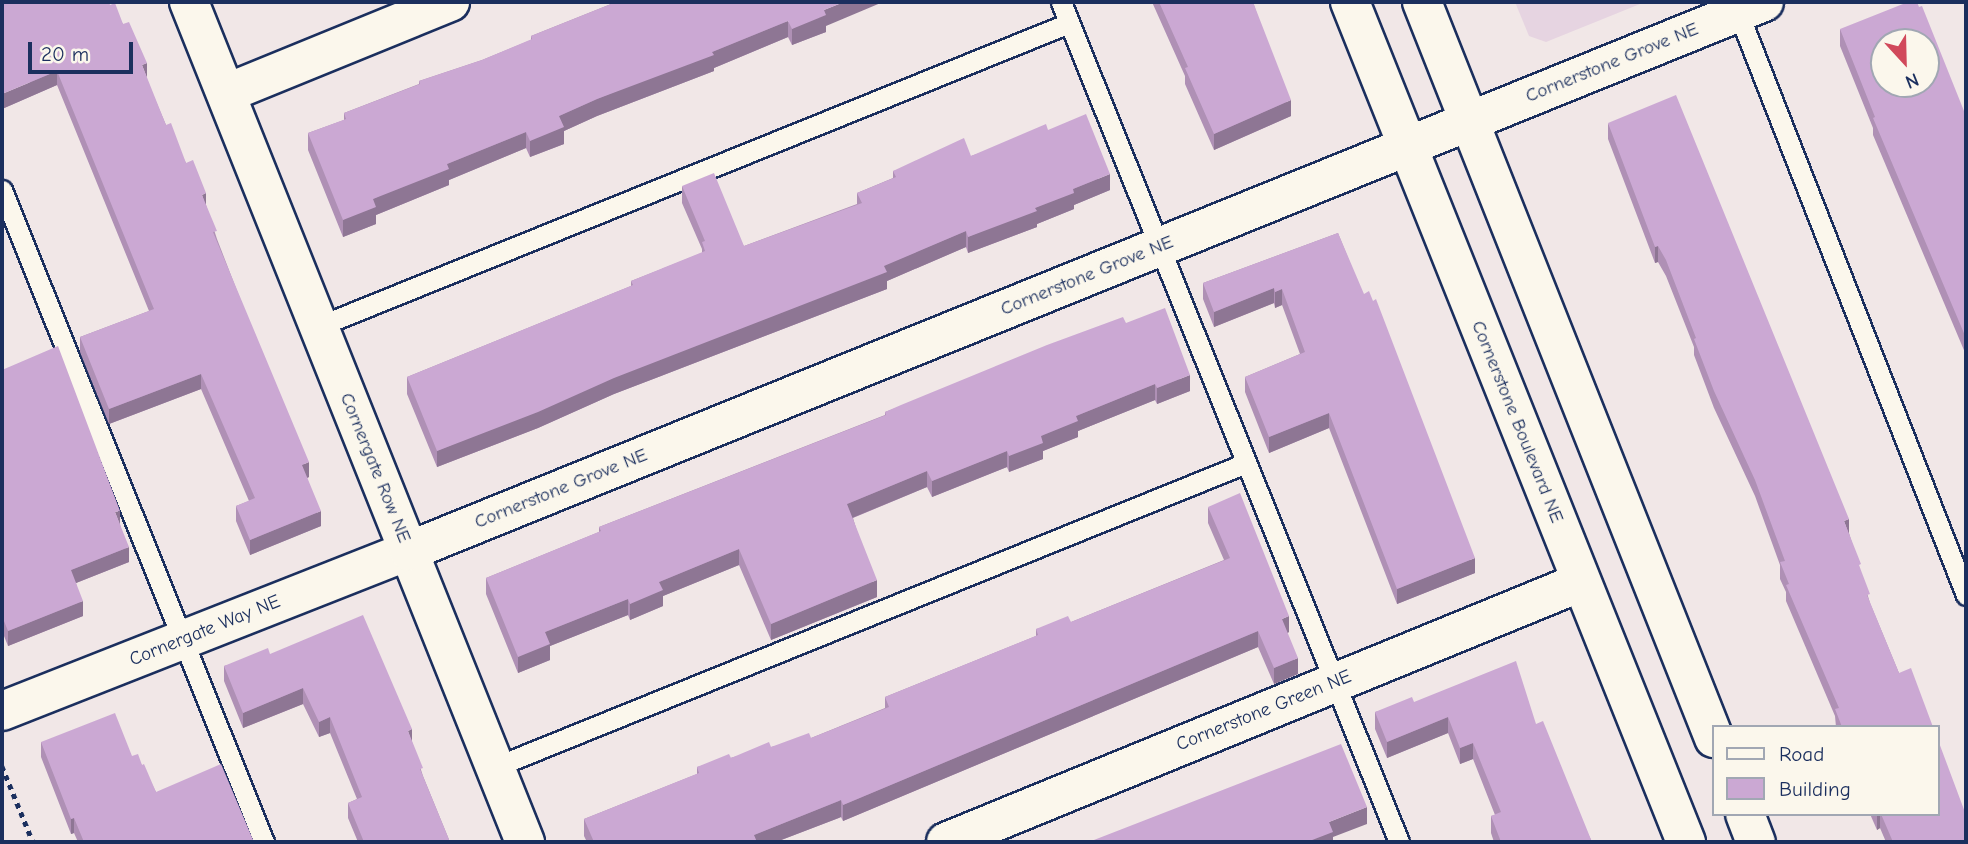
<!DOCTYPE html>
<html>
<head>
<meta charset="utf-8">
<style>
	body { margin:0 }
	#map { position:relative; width:1968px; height:844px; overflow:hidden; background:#f1e7e7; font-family:"Comic Neue",sans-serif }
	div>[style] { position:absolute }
	.built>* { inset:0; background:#e6d4e1 }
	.path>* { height:4.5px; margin-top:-2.25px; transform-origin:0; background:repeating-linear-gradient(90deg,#1b2f5e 0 5px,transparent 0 10px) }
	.roads { filter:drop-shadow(2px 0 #1b2f5e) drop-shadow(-2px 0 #1b2f5e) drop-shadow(0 2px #1b2f5e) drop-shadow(0 -2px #1b2f5e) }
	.lane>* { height:19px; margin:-9.5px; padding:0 9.5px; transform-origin:9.5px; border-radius:9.5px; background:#fbf7ec }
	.street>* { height:38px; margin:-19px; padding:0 19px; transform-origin:19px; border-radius:19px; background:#fbf7ec }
	.secondary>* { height:38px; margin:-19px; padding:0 19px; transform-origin:19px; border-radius:19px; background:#fbf7ec }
	.wall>* { inset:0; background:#af90b5 }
	.shaded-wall>* { inset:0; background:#8e7694 }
	.building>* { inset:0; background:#cba8d3 }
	span { translate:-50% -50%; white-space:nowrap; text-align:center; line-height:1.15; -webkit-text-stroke:6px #fbf7ec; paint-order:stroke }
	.street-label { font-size:19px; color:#1b2f5e }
	.frame { position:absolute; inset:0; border:4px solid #1b2f5e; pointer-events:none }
	.legend { position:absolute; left:1712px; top:725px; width:228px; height:91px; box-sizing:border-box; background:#fbf7ec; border:2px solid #a1a7b3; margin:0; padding:9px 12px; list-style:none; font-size:21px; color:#1b2f5e }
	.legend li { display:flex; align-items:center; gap:14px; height:35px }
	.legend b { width:35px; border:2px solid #a1a7b3 }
	.north { position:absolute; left:1870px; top:28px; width:70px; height:70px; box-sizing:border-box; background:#fbf7ec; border:2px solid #a1a7b3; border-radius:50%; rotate:158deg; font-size:19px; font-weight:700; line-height:28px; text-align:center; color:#1b2f5e }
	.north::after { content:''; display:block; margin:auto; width:24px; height:32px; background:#d1495b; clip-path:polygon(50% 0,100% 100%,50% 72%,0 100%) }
	.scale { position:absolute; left:28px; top:42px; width:105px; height:32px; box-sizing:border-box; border:4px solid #1b2f5e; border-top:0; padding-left:9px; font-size:21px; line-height:24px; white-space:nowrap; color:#1b2f5e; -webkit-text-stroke:5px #fbf7ec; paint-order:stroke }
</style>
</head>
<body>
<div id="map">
	<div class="built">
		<div style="clip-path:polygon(1515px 2px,1645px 2px,1546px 42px,1529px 36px)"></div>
	</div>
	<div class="path">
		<div style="left:2px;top:766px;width:82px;rotate:67.8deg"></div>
	</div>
	<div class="roads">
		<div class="lane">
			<div style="left:1061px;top:2px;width:905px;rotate:68.08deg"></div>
			<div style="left:1738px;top:12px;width:626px;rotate:68.64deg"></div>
			<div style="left:2px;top:190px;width:703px;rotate:68.11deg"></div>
			<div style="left:317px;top:327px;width:811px;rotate:-22.01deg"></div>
			<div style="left:495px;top:767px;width:810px;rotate:-22.04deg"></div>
		</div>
		<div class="street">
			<div style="left:189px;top:2px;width:905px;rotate:68.2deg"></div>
			<div style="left:227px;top:93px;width:241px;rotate:-22.2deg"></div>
			<div style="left:2px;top:711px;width:437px;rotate:-21.5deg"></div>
			<div style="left:409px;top:551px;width:1462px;rotate:-22.06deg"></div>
			<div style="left:946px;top:842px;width:686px;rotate:-22.27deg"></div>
		</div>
		<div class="secondary">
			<div style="left:1350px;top:2px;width:905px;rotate:68.2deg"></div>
			<div style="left:1422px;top:2px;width:792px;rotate:68.36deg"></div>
			<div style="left:1745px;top:814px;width:30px;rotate:69deg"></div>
		</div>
	</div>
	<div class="wall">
		<div style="clip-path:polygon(616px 2px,826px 26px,826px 32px,792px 45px,788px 37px,714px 68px,714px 71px,597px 116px,564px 131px,564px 144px,530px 157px,526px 148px,449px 180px,449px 185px,376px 215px,376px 224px,343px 237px,308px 150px,308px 133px,344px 120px,344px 113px,419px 84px,419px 81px,482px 60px,531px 40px,531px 36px)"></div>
		<div style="clip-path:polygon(1152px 2px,1253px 2px,1291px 116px,1214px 150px,1185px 84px,1185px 76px)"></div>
		<div style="clip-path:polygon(110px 5px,123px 24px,166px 125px,186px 163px,206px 205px,217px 239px,309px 477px,307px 478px,321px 526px,250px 555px,236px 521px,236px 506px,249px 501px,201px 389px,109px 424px,80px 352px,80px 337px,149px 311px,57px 85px,2px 109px)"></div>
		<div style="clip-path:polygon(1840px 29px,1966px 116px,1966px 355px,1873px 135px,1873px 128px,1840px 46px)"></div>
		<div style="clip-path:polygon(1608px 123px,1849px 533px,1870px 603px,1899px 673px,1933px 727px,1836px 727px,1835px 716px,1786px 601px,1786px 592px,1780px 579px,1780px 565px,1755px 496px,1714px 408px,1694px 355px,1694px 347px,1666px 276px,1658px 262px,1655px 263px,1608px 139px)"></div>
		<div style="clip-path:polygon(1048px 130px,1110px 190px,1074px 205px,1074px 209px,1037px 224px,1037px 227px,968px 253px,966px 247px,887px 281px,887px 289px,614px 394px,538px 428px,437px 467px,407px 394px,407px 377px,631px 286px,631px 281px,702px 253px,702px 249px,682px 203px,682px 186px,744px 246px,857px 204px,857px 193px,893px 178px,893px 171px,971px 156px)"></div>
		<div style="clip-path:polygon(1338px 233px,1475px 573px,1397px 604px,1329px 428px,1269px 453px,1245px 392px,1245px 377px,1300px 354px,1282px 305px,1275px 308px,1274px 303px,1214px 327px,1203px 299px,1203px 283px)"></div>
		<div style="clip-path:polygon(1126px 323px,1190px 391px,1157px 404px,1155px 400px,1078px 431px,1078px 437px,1043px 451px,1043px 459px,1009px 472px,1007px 467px,932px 497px,927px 487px,853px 518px,877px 597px,771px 640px,739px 565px,663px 596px,663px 606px,630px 620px,628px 615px,550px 646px,550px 660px,518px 673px,486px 594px,486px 578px,599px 532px,599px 527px,885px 415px,885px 412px)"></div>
		<div style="clip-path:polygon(2px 370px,120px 524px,129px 562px,76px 583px,83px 616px,8px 646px,2px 631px)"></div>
		<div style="clip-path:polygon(1208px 507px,1289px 632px,1287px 633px,1298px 674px,1274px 684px,1258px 647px,843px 821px,841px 817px,776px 842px,587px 842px,584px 836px,584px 819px,697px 774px,697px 767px,771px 747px,811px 738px,885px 708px,885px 697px,1036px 636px,1036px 629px,1071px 622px,1224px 560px,1208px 523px)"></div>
		<div style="clip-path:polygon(270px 654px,412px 742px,423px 776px,450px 842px,358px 842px,348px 818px,348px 803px,357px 799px,330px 733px,319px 737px,303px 704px,243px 728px,224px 681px,224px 666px)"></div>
		<div style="clip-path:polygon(1414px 702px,1536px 724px,1592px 842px,1494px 842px,1491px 833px,1491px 816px,1495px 815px,1473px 759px,1460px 764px,1448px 733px,1387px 758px,1375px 729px,1375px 712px)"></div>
		<div style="clip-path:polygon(41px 742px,132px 756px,142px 765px,156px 792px,254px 842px,78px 842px,74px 833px,71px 834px,41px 757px)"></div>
		<div style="clip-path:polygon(1870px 814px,1938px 814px,1966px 842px,1886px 842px,1880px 828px,1877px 830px)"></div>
	</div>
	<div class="shaded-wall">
		<div style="clip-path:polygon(844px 2px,883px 2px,826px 26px,826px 32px,792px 45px,792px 29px,824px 10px)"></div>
		<div style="clip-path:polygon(788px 21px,788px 37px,714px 68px,714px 71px,597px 116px,564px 131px,564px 144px,530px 157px,530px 141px,559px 116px,597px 99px)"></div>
		<div style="clip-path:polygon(147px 63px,147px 78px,142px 65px)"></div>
		<div style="clip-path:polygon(57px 71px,57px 85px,2px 109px,2px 94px)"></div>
		<div style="clip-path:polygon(1291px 100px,1291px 116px,1214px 150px,1214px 134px)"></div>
		<div style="clip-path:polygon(526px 132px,526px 148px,449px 180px,449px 185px,376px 215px,376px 224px,343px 237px,343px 220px,373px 199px,447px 164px)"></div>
		<div style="clip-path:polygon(1110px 174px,1110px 190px,1074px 205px,1074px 209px,1037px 224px,1037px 227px,968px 253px,968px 237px,1035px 208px,1073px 189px)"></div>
		<div style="clip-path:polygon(206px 193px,206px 208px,202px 195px)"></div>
		<div style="clip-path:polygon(966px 231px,966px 247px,887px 281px,887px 289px,614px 394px,538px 428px,437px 467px,437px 451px)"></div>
		<div style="clip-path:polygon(1658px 246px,1658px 262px,1655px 263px,1655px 247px)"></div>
		<div style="clip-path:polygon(1274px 288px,1274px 303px,1214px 327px,1214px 312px)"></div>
		<div style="clip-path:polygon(1282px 289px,1282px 305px,1275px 308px,1275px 292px)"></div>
		<div style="clip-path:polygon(201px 374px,201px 389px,109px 424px,109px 409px)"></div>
		<div style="clip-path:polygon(1190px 375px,1190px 391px,1157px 404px,1157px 388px)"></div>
		<div style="clip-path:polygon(1155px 384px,1155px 400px,1078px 431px,1078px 437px,1043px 451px,1043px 459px,1009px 472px,1009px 456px,1041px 436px,1076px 416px)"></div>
		<div style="clip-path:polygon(1329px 413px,1329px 428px,1269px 453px,1269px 437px)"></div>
		<div style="clip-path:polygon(1007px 451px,1007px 467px,932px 497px,932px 481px)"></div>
		<div style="clip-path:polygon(309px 462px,309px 477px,302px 480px,302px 465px)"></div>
		<div style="clip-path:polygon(927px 471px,927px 487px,847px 520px,847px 504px)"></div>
		<div style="clip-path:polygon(120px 511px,120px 525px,115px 512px)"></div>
		<div style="clip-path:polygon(321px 511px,321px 526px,250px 555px,250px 540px)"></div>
		<div style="clip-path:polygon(1849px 519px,1849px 535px,1844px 521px)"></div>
		<div style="clip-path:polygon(129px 547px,129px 562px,71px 585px,71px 570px)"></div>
		<div style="clip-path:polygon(739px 549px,739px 565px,663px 596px,663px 606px,630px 620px,630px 604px,659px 582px)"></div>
		<div style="clip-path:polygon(1475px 558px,1475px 573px,1397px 604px,1397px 589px)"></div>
		<div style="clip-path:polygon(877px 580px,877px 597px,771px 640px,771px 624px)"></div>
		<div style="clip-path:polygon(628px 599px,628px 615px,550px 646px,550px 660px,518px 673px,518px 657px,545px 632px)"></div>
		<div style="clip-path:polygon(83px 601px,83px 616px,8px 646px,8px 631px)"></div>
		<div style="clip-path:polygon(1289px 616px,1289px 632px,1282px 636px,1282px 619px)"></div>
		<div style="clip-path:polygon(1258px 631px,1258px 647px,843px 821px,843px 805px)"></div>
		<div style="clip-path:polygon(1298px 658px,1298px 674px,1274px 684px,1274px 668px)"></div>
		<div style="clip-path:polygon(303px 688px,303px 704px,243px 728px,243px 713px)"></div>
		<div style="clip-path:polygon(330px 717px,330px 733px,319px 737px,319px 722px)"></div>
		<div style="clip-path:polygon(1448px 717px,1448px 733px,1387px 758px,1387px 742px)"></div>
		<div style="clip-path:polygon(412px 729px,412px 744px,408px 731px)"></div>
		<div style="clip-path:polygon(1473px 743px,1473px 759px,1460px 764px,1460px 748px)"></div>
		<div style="clip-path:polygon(841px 800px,841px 817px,776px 842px,754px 842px,754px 835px)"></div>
		<div style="clip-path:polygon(1367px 807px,1367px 824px,1333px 837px,1333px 842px,1307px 842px,1329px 822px)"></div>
		<div style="clip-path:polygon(1877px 814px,1880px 814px,1880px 828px,1877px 830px)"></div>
		<div style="clip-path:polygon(74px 818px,74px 833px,71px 834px,71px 819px)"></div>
	</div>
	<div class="building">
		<div style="clip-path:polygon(2px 2px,109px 2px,110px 5px,115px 3px,123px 24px,129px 22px,147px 63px,142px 65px,166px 125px,171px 123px,186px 163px,193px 160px,206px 193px,202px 195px,217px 231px,213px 232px,309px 462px,302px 465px,321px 511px,250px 540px,236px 506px,255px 498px,201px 374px,109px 409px,80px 337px,154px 309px,57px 71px,2px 94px)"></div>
		<div style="clip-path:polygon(616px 2px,844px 2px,824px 10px,826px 15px,792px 29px,788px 21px,712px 52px,714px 55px,597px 99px,559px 116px,564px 127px,530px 141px,526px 132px,447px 164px,449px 169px,373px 199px,376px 207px,343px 220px,308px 133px,346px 119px,344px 113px,420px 84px,419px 81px,482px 60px,532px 39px,531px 36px)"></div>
		<div style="clip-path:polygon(1159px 2px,1253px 2px,1291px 100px,1214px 134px,1185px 68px,1188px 67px)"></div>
		<div style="clip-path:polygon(evenodd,1908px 2px,1917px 2px,1919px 7px,1922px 6px,1966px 116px,1966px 338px,1873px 118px,1875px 117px,1840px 29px,1908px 2px,1884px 42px,1926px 42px,1926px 84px,1884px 84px,1884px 42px)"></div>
		<div style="clip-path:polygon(1676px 95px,1849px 519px,1844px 521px,1861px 564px,1859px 565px,1870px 594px,1867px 595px,1899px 673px,1911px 668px,1933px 727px,1842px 727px,1835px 709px,1839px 708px,1786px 585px,1789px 584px,1780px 562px,1785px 561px,1755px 480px,1714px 391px,1694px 339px,1696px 338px,1666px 260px,1658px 246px,1655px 247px,1608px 123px)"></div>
		<div style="clip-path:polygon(1086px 114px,1110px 174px,1073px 189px,1074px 193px,1035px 208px,1037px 211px,968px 237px,966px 231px,884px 266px,887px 272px,614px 378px,538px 412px,437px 451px,407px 377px,633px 285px,631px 281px,705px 251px,702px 242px,705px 241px,682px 186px,714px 173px,744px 246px,862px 203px,857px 193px,896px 177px,893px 171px,964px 138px,971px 156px,1046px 124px,1048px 130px)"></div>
		<div style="clip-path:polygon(1338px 233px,1364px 294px,1369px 291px,1373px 301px,1376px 299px,1475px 558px,1397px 589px,1329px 413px,1269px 437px,1245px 377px,1305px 352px,1282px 289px,1275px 292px,1274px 288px,1214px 312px,1203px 283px)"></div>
		<div style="clip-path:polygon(1165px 308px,1190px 375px,1157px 388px,1155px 384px,1076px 416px,1078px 421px,1041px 436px,1043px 443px,1009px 456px,1007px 451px,932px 481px,927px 471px,847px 504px,877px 580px,771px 624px,739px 549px,659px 582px,663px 590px,630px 604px,628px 599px,545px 632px,550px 644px,518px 657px,486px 578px,601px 531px,599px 527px,886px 415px,885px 412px,901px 405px,1047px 345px,1123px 317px,1126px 323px)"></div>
		<div style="clip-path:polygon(58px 346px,120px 511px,115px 512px,129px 547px,71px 570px,83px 601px,8px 631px,2px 616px,2px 370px)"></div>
		<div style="clip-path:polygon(1240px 493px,1289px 616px,1282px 619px,1298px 658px,1274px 668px,1258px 631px,843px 805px,841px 800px,754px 835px,757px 842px,594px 842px,584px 819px,699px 773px,697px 767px,729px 754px,731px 758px,769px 742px,771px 747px,809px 733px,811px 738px,889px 707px,885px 697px,1038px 635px,1036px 629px,1068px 616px,1071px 622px,1230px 558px,1208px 507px)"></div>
		<div style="clip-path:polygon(363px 615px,412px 729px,408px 731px,423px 768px,420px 769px,450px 842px,364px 842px,348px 803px,362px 797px,330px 717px,319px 722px,303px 688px,243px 713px,224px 666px,268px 648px,270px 654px)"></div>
		<div style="clip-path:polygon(1516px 661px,1536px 724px,1543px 721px,1592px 842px,1501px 842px,1491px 816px,1501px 812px,1473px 743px,1460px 748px,1448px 717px,1387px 742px,1375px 712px,1412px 697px,1414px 702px)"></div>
		<div style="clip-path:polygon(115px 713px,132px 756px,138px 754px,142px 765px,144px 764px,156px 792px,221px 764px,254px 842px,84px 842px,74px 818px,71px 819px,41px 742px)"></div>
		<div style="clip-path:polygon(1938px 740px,1966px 815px,1966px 842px,1893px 842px,1881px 814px,1938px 814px)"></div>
		<div style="clip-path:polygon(1341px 744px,1367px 807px,1329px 822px,1333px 832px,1307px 842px,1089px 842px)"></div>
	</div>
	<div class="street-label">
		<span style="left:1612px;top:63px;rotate:-22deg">Cornerstone Grove NE</span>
		<span style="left:1087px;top:276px;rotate:-22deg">Cornerstone Grove NE</span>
		<span style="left:1517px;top:422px;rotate:68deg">Cornerstone Boulevard NE</span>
		<span style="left:375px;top:468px;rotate:68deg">Cornergate Row NE</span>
		<span style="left:561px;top:489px;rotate:-22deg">Cornerstone Grove NE</span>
		<span style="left:205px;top:631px;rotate:-22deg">Cornergate Way NE</span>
		<span style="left:1264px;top:711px;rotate:-22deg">Cornerstone Green NE</span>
	</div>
	<div class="frame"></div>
	<ul class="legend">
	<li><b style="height:9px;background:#fbf7ec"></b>Road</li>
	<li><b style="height:19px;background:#cba8d3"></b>Building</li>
	</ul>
	<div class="north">N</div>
	<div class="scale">20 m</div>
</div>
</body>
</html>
